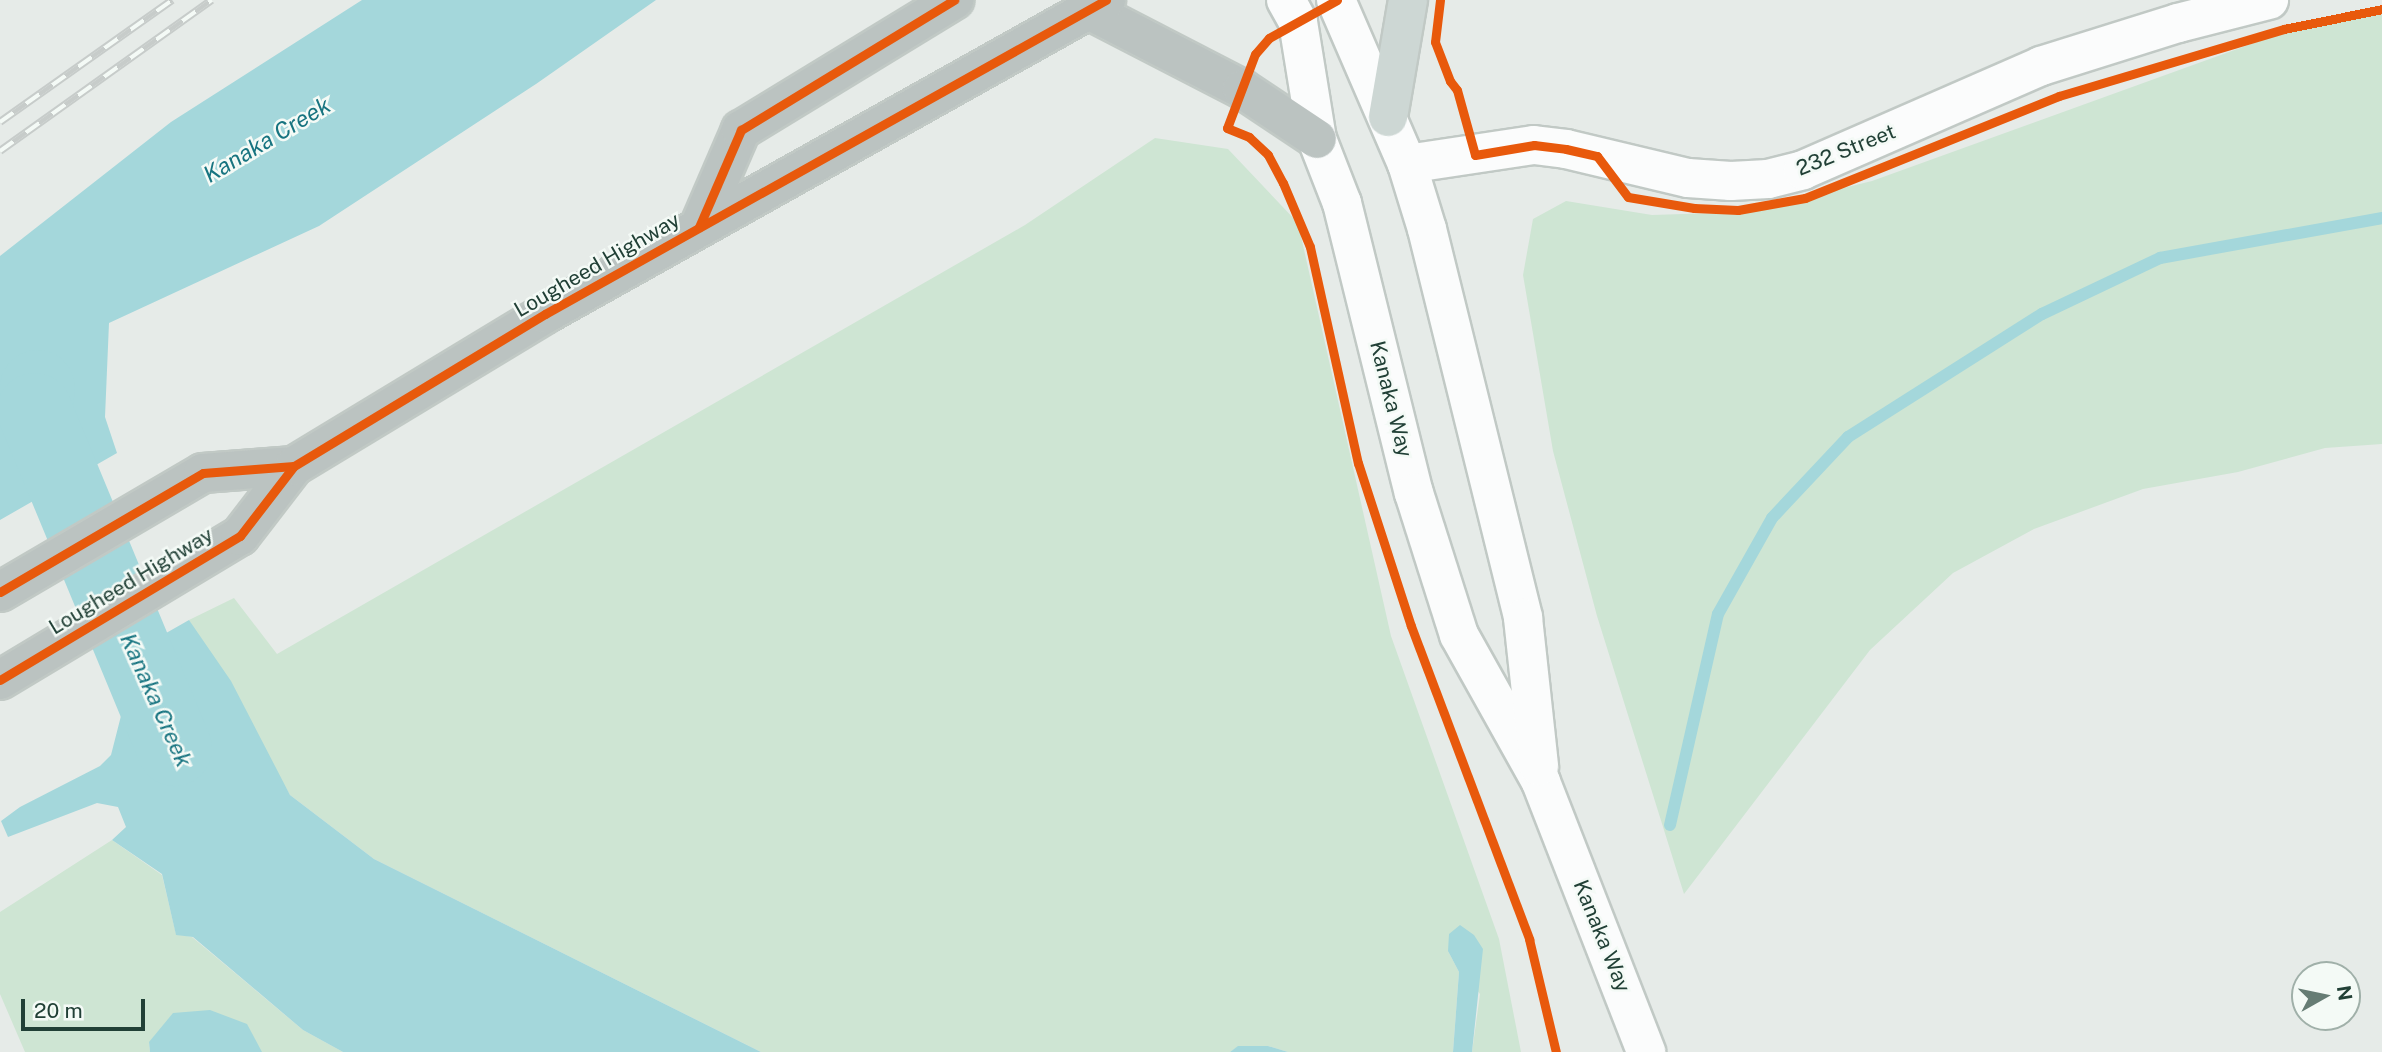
<!DOCTYPE html>
<html>
<head>
<meta charset="utf-8">
<style>
	body { margin:0 }
	#map { position:relative; width:2382px; height:1052px; overflow:hidden; background:#e6ebe8; font-family:"Public Sans",sans-serif }
	div>[style] { position:absolute }
	.green>* { inset:0; background:#cee5d3 }
	.water>* { inset:0; background:#a4d7db }
	.stream>* { height:12px; margin:-6px; padding:0 6px; transform-origin:6px; border-radius:6px; background:#a4d7db }
	.river>* { height:75px; margin:-37.5px; padding:0 37.5px; transform-origin:37.5px; border-radius:37.5px; background:#a4d7db }
	.roads { filter:drop-shadow(2px 0 #c1c9c5) drop-shadow(-2px 0 #c1c9c5) drop-shadow(0 2px #c1c9c5) drop-shadow(0 -2px #c1c9c5) }
	.secondary>* { height:38px; margin:-19px; padding:0 19px; transform-origin:19px; border-radius:19px; background:#fbfcfc }
	.primary>* { height:38px; margin:-19px; padding:0 19px; transform-origin:19px; border-radius:19px; background:#cdd7d4 }
	.highway>* { height:38px; margin:-19px; padding:0 19px; transform-origin:19px; border-radius:19px; background:#bbc3c1 }
	.rail>* { height:8px; margin-top:-4px; transform-origin:0; background:repeating-linear-gradient(90deg,#f4faf6 0 16px,#c7ccca 0 32px); box-sizing:border-box; border-block:2px solid #c7ccca }
	.cycleway>* { height:9px; margin:-4.5px; padding:0 4.5px; transform-origin:4.5px; border-radius:4.5px; background:#e8590c }
	span { translate:-50% -50%; white-space:nowrap; text-align:center; line-height:1.15; -webkit-text-stroke:5px #f4faf6; paint-order:stroke }
	.street-label { font-size:21px; color:#214036 }
	.water-label { font-size:23px; color:#177480; font-style:italic }
	.north { position:absolute; left:2291px; top:961px; width:70px; height:70px; box-sizing:border-box; background:#f4faf6; border:2px solid #a0b0a9; border-radius:50%; rotate:81deg; font-size:19px; font-weight:700; line-height:28px; text-align:center; color:#214036 }
	.north::after { content:''; display:block; margin:auto; width:24px; height:32px; background:#667c74; clip-path:polygon(50% 0,100% 100%,50% 72%,0 100%) }
	.scale { position:absolute; left:21px; top:999px; width:124px; height:32px; box-sizing:border-box; border:4px solid #214036; border-top:0; padding-left:9px; font-size:21px; line-height:24px; white-space:nowrap; color:#214036; -webkit-text-stroke:5px #f4faf6; paint-order:stroke }
</style>
</head>
<body>
<div id="map">
	<div class="green">
		<div style="clip-path:polygon(2382px 11px,2382px 444px,2325px 448px,2238px 472px,2143px 489px,2034px 529px,1953px 573px,1870px 650px,1684px 894px,1597px 616px,1553px 451px,1523px 275px,1533px 219px,1566px 201px,1652px 215px,1715px 213px,1786px 202px,1872px 181px,2287px 31px)"></div>
		<div style="clip-path:polygon(1155px 138px,1228px 149px,1298px 223px,1391px 636px,1499px 939px,1521px 1052px,1472px 1052px,1480px 994px,1448px 951px,1459px 972px,1453px 1052px,1288px 1052px,1268px 1046px,1239px 1046px,1230px 1052px,761px 1052px,374px 859px,290px 795px,189px 620px,234px 598px,277px 654px,1025px 225px)"></div>
		<div style="clip-path:polygon(112px 840px,162px 875px,176px 934px,192px 937px,303px 1030px,343px 1052px,262px 1052px,149px 1042px,150px 1052px,25px 1052px,0 994px,0 912px)"></div>
	</div>
	<div class="water">
		<div style="clip-path:polygon(362px 0,656px 0,536px 84px,319px 226px,109px 323px,105px 417px,117px 453px,0 520px,0 256px,171px 122px)"></div>
		<div style="clip-path:polygon(189px 620px,231px 681px,290px 795px,374px 859px,761px 1052px,343px 1052px,303px 1030px,193px 937px,176px 935px,162px 874px,112px 840px,126px 827px,118px 807px,97px 803px,8px 837px,1px 821px,20px 807px,100px 766px,111px 755px,123px 708px,103px 669px)"></div>
		<div style="clip-path:polygon(1460px 925px,1474px 935px,1483px 949px,1472px 1052px,1453px 1052px,1459px 972px,1448px 951px,1449px 934px)"></div>
		<div style="clip-path:polygon(210px 1010px,247px 1024px,262px 1052px,150px 1052px,149px 1042px,173px 1013px)"></div>
		<div style="clip-path:polygon(1238px 1046px,1268px 1046px,1288px 1052px,1230px 1052px)"></div>
	</div>
	<div class="stream">
		<div style="left:1670px;top:825px;width:216px;rotate:-77.2deg"></div>
		<div style="left:1718px;top:614px;width:110px;rotate:-60.6deg"></div>
		<div style="left:1772px;top:518px;width:111px;rotate:-46.8deg"></div>
		<div style="left:1848px;top:437px;width:230px;rotate:-32.4deg"></div>
		<div style="left:2042px;top:314px;width:131px;rotate:-25.4deg"></div>
		<div style="left:2160px;top:258px;width:226px;rotate:-10.2deg"></div>
	</div>
	<div class="river">
		<div style="left:37px;top:387px;width:23px;rotate:97deg"></div>
		<div style="left:34px;top:410px;width:366px;rotate:67.5deg"></div>
	</div>
	<div class="roads">
		<div class="secondary">
			<div style="left:1286px;top:0;width:25px;rotate:61deg"></div>
			<div style="left:1298px;top:22px;width:119px;rotate:80.8deg"></div>
			<div style="left:1317px;top:139px;width:69px;rotate:68.7deg"></div>
			<div style="left:1342px;top:203px;width:299px;rotate:76.1deg"></div>
			<div style="left:1414px;top:493px;width:149px;rotate:72.4deg"></div>
			<div style="left:1459px;top:635px;width:168px;rotate:60.8deg"></div>
			<div style="left:1541px;top:782px;width:290px;rotate:68.7deg"></div>
			<div style="left:1336px;top:0;width:179px;rotate:66.6deg"></div>
			<div style="left:1407px;top:164px;width:68px;rotate:72.9deg"></div>
			<div style="left:1427px;top:229px;width:401px;rotate:76.1deg"></div>
			<div style="left:1523px;top:618px;width:149px;rotate:83.8deg"></div>
			<div style="left:1407px;top:164px;width:128px;rotate:-8.5deg"></div>
			<div style="left:1534px;top:145px;width:32px;rotate:7deg"></div>
			<div style="left:1566px;top:149px;width:125px;rotate:13.4deg"></div>
			<div style="left:1688px;top:178px;width:43px;rotate:4deg"></div>
			<div style="left:1731px;top:181px;width:37px;rotate:-3deg"></div>
			<div style="left:1768px;top:179px;width:36px;rotate:-14deg"></div>
			<div style="left:1803px;top:170px;width:260px;rotate:-23.6deg"></div>
			<div style="left:2041px;top:66px;width:144px;rotate:-17.4deg"></div>
			<div style="left:2178px;top:23px;width:94px;rotate:-14.2deg"></div>
		</div>
		<div class="primary">
			<div style="left:1388px;top:117px;width:119px;rotate:-80.3deg"></div>
		</div>
		<div class="highway">
			<div style="left:1087px;top:9px;width:174px;rotate:27.3deg"></div>
			<div style="left:1242px;top:89px;width:90px;rotate:33.7deg"></div>
			<div style="left:699px;top:227px;width:106px;rotate:-66.6deg"></div>
			<div style="left:741px;top:130px;width:250px;rotate:-31.4deg"></div>
			<div style="left:0;top:592px;width:235px;rotate:-30.4deg"></div>
			<div style="left:203px;top:473px;width:91px;rotate:-4.4deg"></div>
			<div style="left:0;top:680px;width:280px;rotate:-31deg"></div>
			<div style="left:240px;top:536px;width:88px;rotate:-52.4deg"></div>
			<div style="left:294px;top:466px;width:293px;rotate:-31.2deg"></div>
			<div style="left:545px;top:314px;width:643px;rotate:-29.24deg"></div>
		</div>
	</div>
	<div class="rail">
		<div style="left:0;top:122px;width:211px;rotate:-35.3deg"></div>
		<div style="left:0;top:151px;width:260px;rotate:-35.5deg"></div>
	</div>
	<div class="cycleway">
		<div style="left:1337px;top:0;width:78px;rotate:150.8deg"></div>
		<div style="left:1269px;top:38px;width:21px;rotate:131deg"></div>
		<div style="left:1255px;top:54px;width:79px;rotate:110.7deg"></div>
		<div style="left:1227px;top:128px;width:24px;rotate:22deg"></div>
		<div style="left:1249px;top:137px;width:26px;rotate:43deg"></div>
		<div style="left:1268px;top:155px;width:32px;rotate:62deg"></div>
		<div style="left:1283px;top:183px;width:69px;rotate:67.1deg"></div>
		<div style="left:1310px;top:247px;width:221px;rotate:77.5deg"></div>
		<div style="left:1358px;top:463px;width:171px;rotate:72deg"></div>
		<div style="left:1411px;top:626px;width:335px;rotate:69.3deg"></div>
		<div style="left:1529px;top:939px;width:116px;rotate:76.6deg"></div>
		<div style="left:1440px;top:0;width:42px;rotate:96.8deg"></div>
		<div style="left:1435px;top:42px;width:42px;rotate:69deg"></div>
		<div style="left:1450px;top:81px;width:11px;rotate:52deg"></div>
		<div style="left:1457px;top:90px;width:67px;rotate:74.5deg"></div>
		<div style="left:1475px;top:155px;width:60px;rotate:-9.6deg"></div>
		<div style="left:1534px;top:145px;width:32px;rotate:7deg"></div>
		<div style="left:1566px;top:149px;width:32px;rotate:13deg"></div>
		<div style="left:1597px;top:156px;width:51px;rotate:52.9deg"></div>
		<div style="left:1628px;top:197px;width:67px;rotate:9.5deg"></div>
		<div style="left:1694px;top:208px;width:44px;rotate:2.6deg"></div>
		<div style="left:1738px;top:210px;width:68px;rotate:-10.2deg"></div>
		<div style="left:1805px;top:198px;width:274px;rotate:-21.9deg"></div>
		<div style="left:2059px;top:96px;width:235px;rotate:-16.6deg"></div>
		<div style="left:2284px;top:29px;width:100px;rotate:-11.5deg"></div>
		<div style="left:699px;top:227px;width:106px;rotate:-66.6deg"></div>
		<div style="left:741px;top:130px;width:250px;rotate:-31.4deg"></div>
		<div style="left:0;top:592px;width:235px;rotate:-30.4deg"></div>
		<div style="left:203px;top:473px;width:91px;rotate:-4.4deg"></div>
		<div style="left:0;top:680px;width:280px;rotate:-31deg"></div>
		<div style="left:240px;top:536px;width:88px;rotate:-52.4deg"></div>
		<div style="left:294px;top:466px;width:293px;rotate:-31.2deg"></div>
		<div style="left:545px;top:314px;width:643px;rotate:-29.24deg"></div>
	</div>
	<div class="street-label">
		<span style="left:1846px;top:150px;rotate:-22deg">232 Street</span>
		<span style="left:597px;top:265px;rotate:-30deg">Lougheed Highway</span>
		<span style="left:1391px;top:399px;rotate:76deg">Kanaka Way</span>
		<span style="left:131px;top:581px;rotate:-31deg">Lougheed Highway</span>
		<span style="left:1602px;top:936px;rotate:68deg">Kanaka Way</span>
	</div>
	<div class="water-label">
		<span style="left:267px;top:140px;rotate:-31deg">Kanaka Creek</span>
		<span style="left:156px;top:700px;rotate:66deg">Kanaka Creek</span>
	</div>
	<div class="north">N</div>
	<div class="scale">20 m</div>
</div>
</body>
</html>
